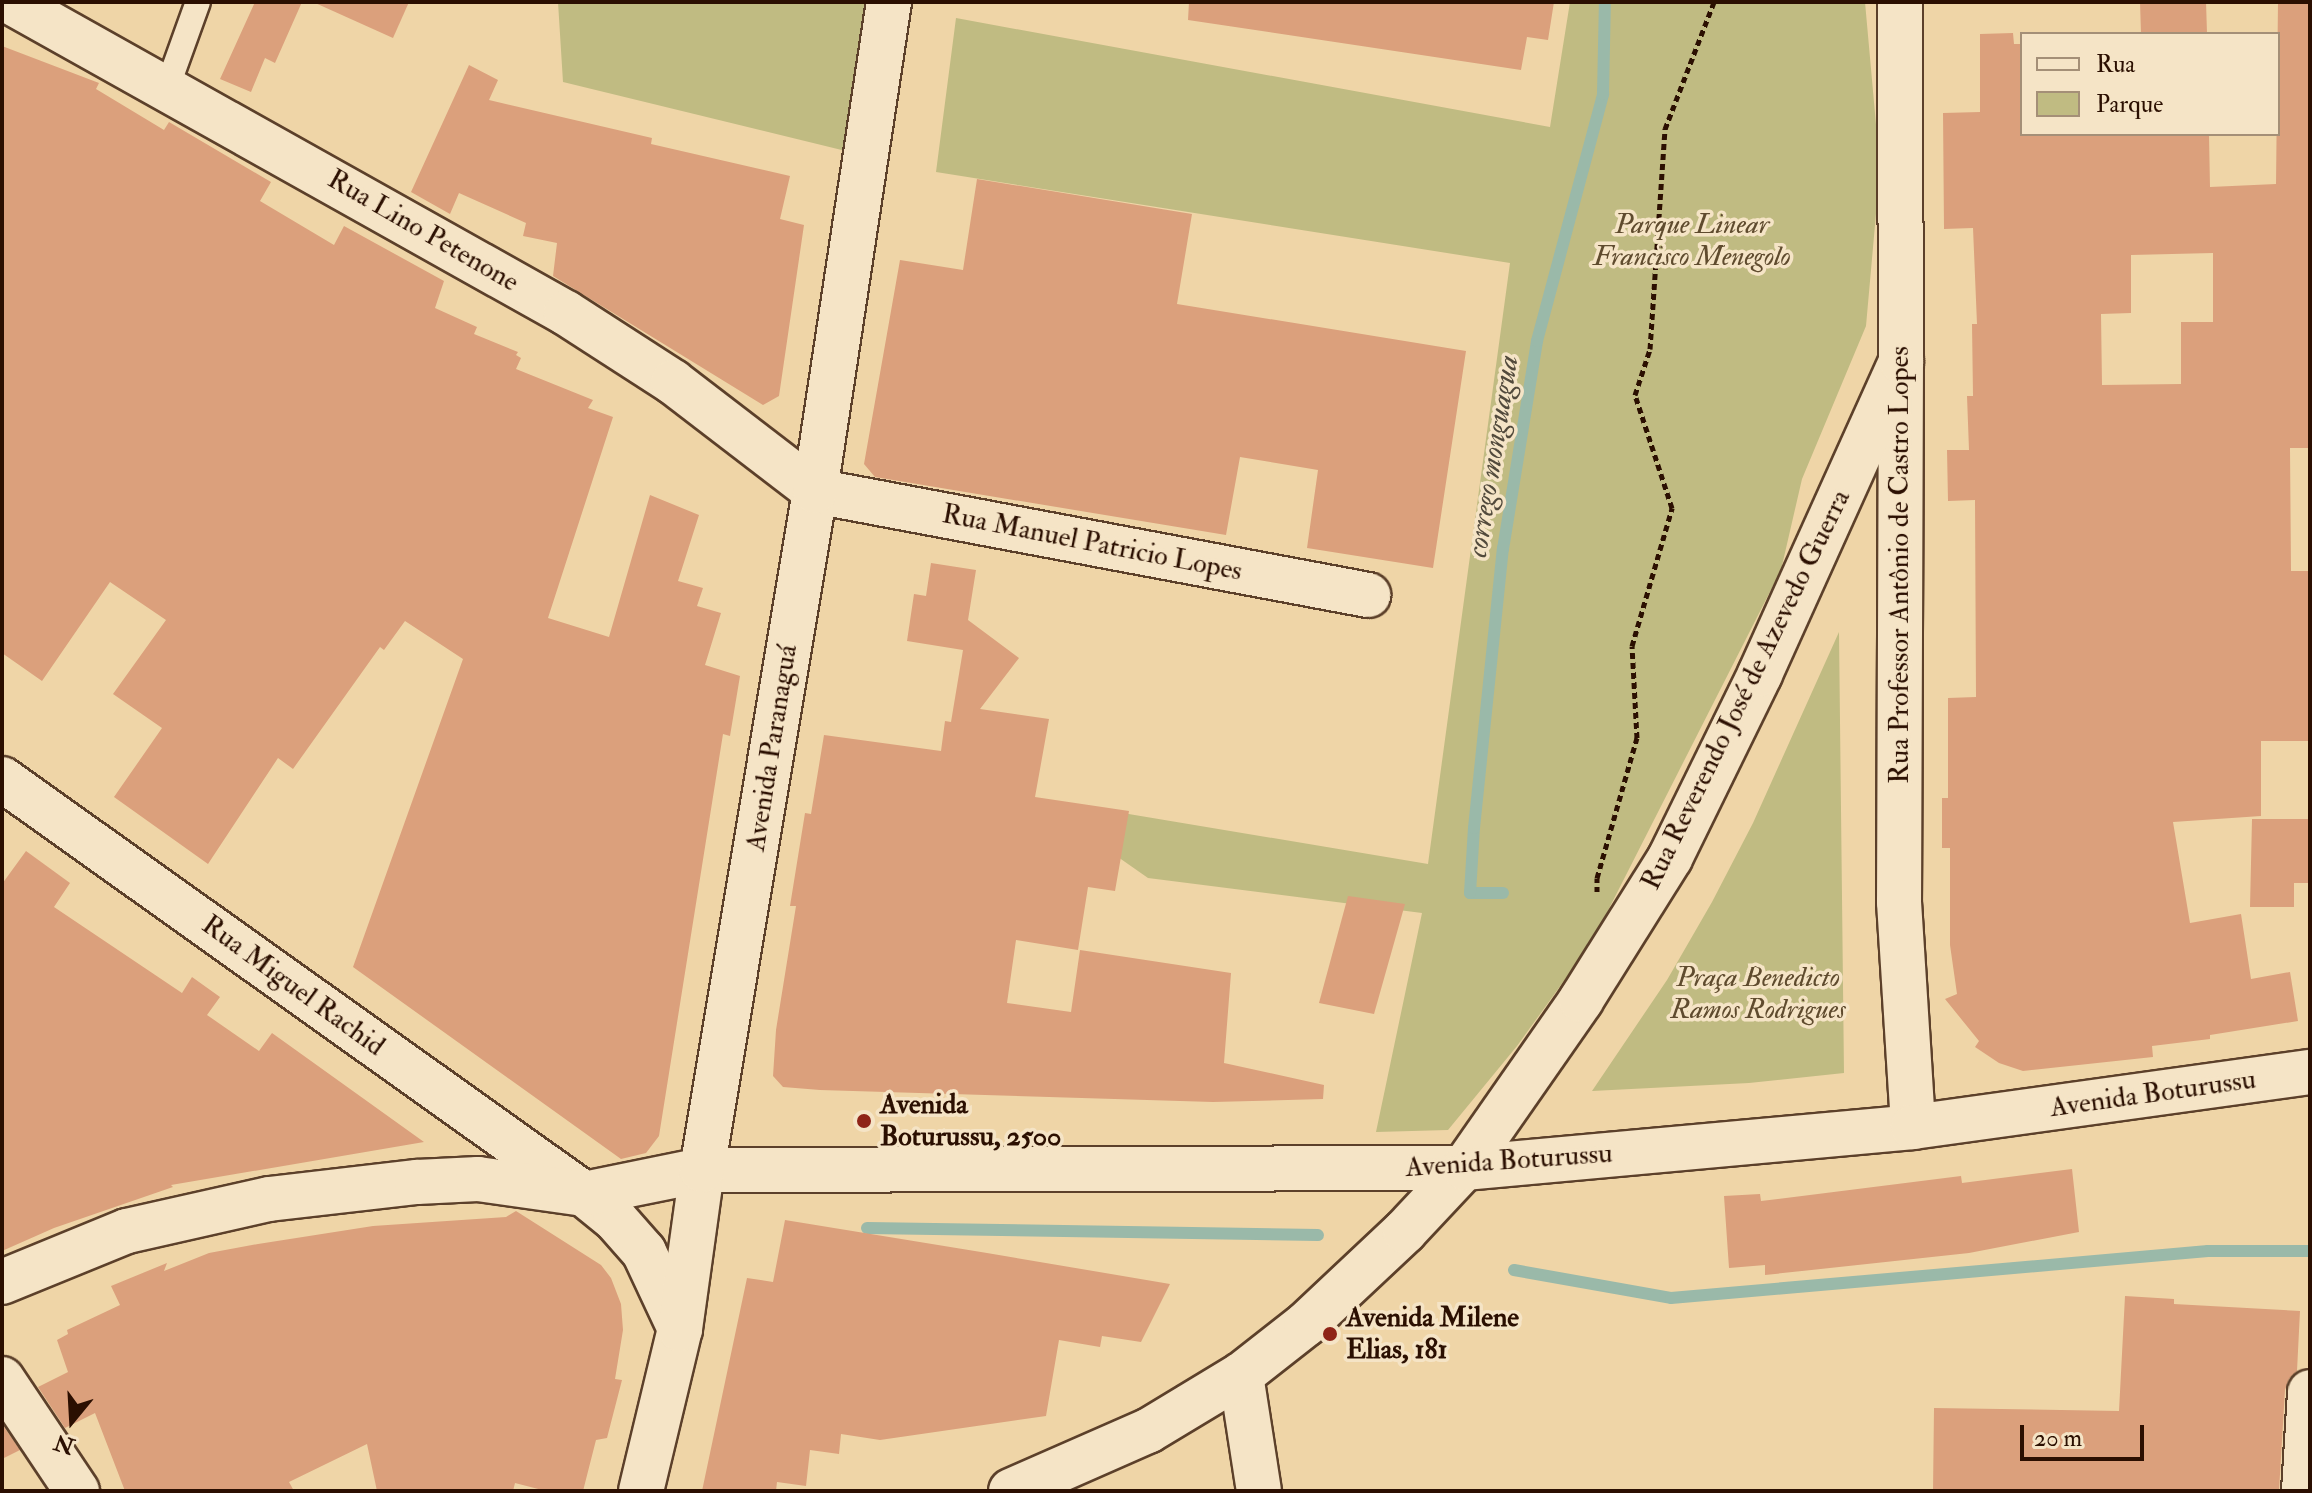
<!DOCTYPE html>
<html>
<head>
<meta charset="utf-8">
<style>
	body { margin:0 }
	#map { position:relative; width:2312px; height:1493px; overflow:hidden; background:#efd5a7; font-family:"IM FELL Double Pica",serif }
	div>[style] { position:absolute }
	.green>* { inset:0; background:#c0bb82 }
	.stream>* { height:12px; margin:-6px; padding:0 6px; transform-origin:6px; border-radius:6px; background:#9ab9a9 }
	.building>* { inset:0; background:#dba07c }
	.path>* { height:5px; margin-top:-2.5px; transform-origin:0; background:repeating-linear-gradient(90deg,#2b0f01 0 6px,transparent 0 10px) }
	.roads { filter:drop-shadow(2px 0 #5c402a) drop-shadow(-2px 0 #5c402a) drop-shadow(0 2px #5c402a) drop-shadow(0 -2px #5c402a) }
	.lane>* { height:24px; margin:-12px; padding:0 12px; transform-origin:12px; border-radius:12px; background:#f5e4c6 }
	.street>* { height:44px; margin:-22px; padding:0 22px; transform-origin:22px; border-radius:22px; background:#f5e4c6 }
	.secondary>* { height:44px; margin:-22px; padding:0 22px; transform-origin:22px; border-radius:22px; background:#f5e4c6 }
	.dots>* { width:22px; height:22px; translate:-50% -50%; box-sizing:border-box; border:4px solid #f5e4c6; border-radius:50% }
	span { translate:-50% -50%; white-space:nowrap; text-align:center; line-height:1.15; -webkit-text-stroke:7px #f5e4c6; paint-order:stroke }
	.park-label { font-size:28px; color:#5f4b2e; font-style:italic }
	.street-label { font-size:28px; color:#2b0f01 }
	.poi-label { font-size:28px; color:#2b0f01; font-weight:700 }
	.left { translate:0 -50%; text-align:left }
	.water-label { font-size:30px; color:#524a3c; font-style:italic }
	.frame { position:absolute; inset:0; border:4px solid #2b0f01; pointer-events:none }
	.legend { position:absolute; left:2020px; top:32px; width:260px; height:104px; box-sizing:border-box; background:#f5e4c6; border:2px solid #a48f77; margin:0; padding:10px 14px; list-style:none; font-size:24px; color:#2b0f01 }
	.legend li { display:flex; align-items:center; gap:16px; height:40px }
	.legend b { width:40px; border:2px solid #a48f77 }
	.north { position:absolute; left:32px; top:1381px; width:80px; height:80px; -webkit-text-stroke:6px #f5e4c6; paint-order:stroke; rotate:198deg; font-size:22px; font-weight:700; line-height:32px; text-align:center; color:#2b0f01 }
	.north::after { content:''; display:block; margin:auto; width:28px; height:36px; background:#2b0f01; clip-path:polygon(50% 0,100% 100%,50% 72%,0 100%) }
	.scale { position:absolute; left:2020px; top:1425px; width:124px; height:36px; box-sizing:border-box; border:4px solid #2b0f01; border-top:0; padding-left:10px; font-size:24px; line-height:28px; white-space:nowrap; color:#2b0f01; -webkit-text-stroke:6px #f5e4c6; paint-order:stroke }
</style>
</head>
<body>
<div id="map">
	<div class="green">
		<div style="clip-path:polygon(558px 2px,875px 2px,854px 153px,563px 82px)"></div>
		<div style="clip-path:polygon(1570px 2px,1865px 2px,1880px 169px,1866px 326px,1802px 479px,1781px 570px,1592px 942px,1517px 1046px,1448px 1130px,1376px 1132px,1422px 913px,1148px 878px,1118px 857px,1057px 802px,1428px 864px,1510px 263px,936px 172px,956px 18px,1550px 127px)"></div>
		<div style="clip-path:polygon(1839px 632px,1844px 1073px,1749px 1083px,1592px 1091px,1667px 980px,1712px 902px,1753px 823px)"></div>
	</div>
	<div class="stream">
		<div style="left:1503px;top:893px;width:33px;rotate:180deg"></div>
		<div style="left:1470px;top:893px;width:65px;rotate:-86.5deg"></div>
		<div style="left:1474px;top:828px;width:281px;rotate:-84.1deg"></div>
		<div style="left:1503px;top:549px;width:211px;rotate:-80.7deg"></div>
		<div style="left:1537px;top:341px;width:256px;rotate:-75deg"></div>
		<div style="left:1603px;top:94px;width:92px;rotate:-88.8deg"></div>
		<div style="left:867px;top:1228px;width:451px;rotate:0.9deg"></div>
		<div style="left:1514px;top:1270px;width:159px;rotate:10.1deg"></div>
		<div style="left:1671px;top:1298px;width:539px;rotate:-5deg"></div>
		<div style="left:2208px;top:1251px;width:102px"></div>
	</div>
	<div class="building">
		<div style="clip-path:polygon(255px 2px,302px 2px,275px 63px,265px 58px,251px 92px,220px 79px)"></div>
		<div style="clip-path:polygon(313px 2px,409px 2px,393px 38px)"></div>
		<div style="clip-path:polygon(1189px 2px,1554px 2px,1548px 40px,1527px 37px,1521px 70px,1188px 20px)"></div>
		<div style="clip-path:polygon(2140px 2px,2206px 2px,2207px 34px,2141px 34px)"></div>
		<div style="clip-path:polygon(evenodd,2278px 2px,2310px 2px,2310px 448px,2290px 448px,2291px 571px,2310px 571px,2310px 741px,2261px 741px,2261px 816px,2173px 822px,2190px 923px,2241px 914px,2251px 979px,2290px 972px,2298px 1021px,2210px 1035px,2210px 1039px,2152px 1046px,2153px 1057px,2023px 1071px,1999px 1063px,1975px 1047px,1979px 1041px,1945px 999px,1957px 994px,1950px 945px,1950px 848px,1942px 848px,1942px 798px,1948px 798px,1948px 698px,1976px 697px,1975px 500px,1948px 501px,1947px 450px,1969px 450px,1967px 396px,1973px 396px,1972px 324px,1977px 324px,1973px 228px,1944px 229px,1943px 113px,1980px 112px,1980px 34px,2013px 33px,2014px 44px,2022px 44px,2022px 134px,2209px 134px,2210px 187px,2276px 184px,2278px 2px,2213px 253px,2213px 322px,2181px 322px,2181px 384px,2102px 385px,2101px 314px,2131px 313px,2131px 255px,2213px 253px)"></div>
		<div style="clip-path:polygon(2px 46px,99px 83px,96px 89px,164px 130px,169px 122px,271px 182px,260px 201px,334px 245px,344px 226px,444px 281px,435px 308px,477px 327px,474px 334px,518px 352px,516px 355px,521px 358px,516px 369px,593px 400px,588px 408px,613px 417px,548px 618px,609px 637px,650px 495px,699px 515px,678px 581px,703px 588px,697px 606px,721px 613px,705px 665px,740px 676px,730px 736px,723px 734px,659px 1136px,646px 1153px,621px 1159px,353px 967px,463px 659px,405px 621px,384px 650px,380px 647px,293px 769px,278px 758px,208px 864px,114px 797px,162px 728px,113px 694px,166px 620px,110px 582px,42px 681px,2px 653px)"></div>
		<div style="clip-path:polygon(469px 65px,498px 80px,489px 100px,652px 138px,651px 144px,790px 176px,780px 219px,804px 225px,779px 396px,763px 405px,553px 276px,557px 243px,523px 236px,526px 223px,459px 193px,450px 214px,411px 192px)"></div>
		<div style="clip-path:polygon(977px 179px,1192px 214px,1177px 304px,1466px 351px,1433px 568px,1307px 548px,1318px 470px,1240px 457px,1226px 535px,875px 477px,864px 464px,900px 260px,963px 270px)"></div>
		<div style="clip-path:polygon(931px 563px,976px 570px,968px 620px,1019px 658px,980px 709px,1049px 719px,1035px 797px,1129px 811px,1115px 891px,1088px 887px,1078px 950px,1016px 940px,1007px 1003px,1071px 1012px,1080px 950px,1231px 973px,1224px 1063px,1324px 1085px,1323px 1099px,1213px 1102px,820px 1090px,783px 1087px,773px 1076px,776px 1030px,796px 906px,790px 906px,805px 813px,811px 814px,824px 735px,941px 751px,945px 721px,951px 722px,963px 650px,907px 641px,914px 594px,926px 596px)"></div>
		<div style="clip-path:polygon(2252px 819px,2310px 819px,2310px 883px,2294px 883px,2294px 907px,2250px 907px)"></div>
		<div style="clip-path:polygon(26px 851px,70px 883px,54px 907px,182px 993px,192px 977px,220px 997px,207px 1015px,259px 1051px,272px 1033px,424px 1142px,171px 1185px,173px 1187px,54px 1228px,2px 1251px,2px 884px)"></div>
		<div style="clip-path:polygon(1348px 896px,1405px 904px,1374px 1014px,1319px 1003px)"></div>
		<div style="clip-path:polygon(2072px 1169px,2079px 1232px,1969px 1253px,1765px 1275px,1765px 1265px,1729px 1268px,1724px 1196px,1760px 1194px,1761px 1201px,1961px 1176px,1962px 1183px)"></div>
		<div style="clip-path:polygon(516px 1211px,601px 1265px,611px 1278px,621px 1304px,623px 1330px,615px 1379px,622px 1380px,607px 1438px,596px 1440px,583px 1491px,546px 1491px,515px 1483px,513px 1491px,377px 1491px,367px 1444px,289px 1482px,294px 1491px,125px 1491px,95px 1413px,65px 1428px,38px 1387px,68px 1372px,57px 1340px,68px 1334px,67px 1330px,120px 1305px,111px 1286px,167px 1263px,164px 1271px,209px 1253px,258px 1244px,373px 1226px,506px 1217px)"></div>
		<div style="clip-path:polygon(785px 1220px,987px 1253px,1170px 1284px,1141px 1342px,1102px 1336px,1100px 1347px,1059px 1340px,1046px 1416px,880px 1440px,841px 1434px,839px 1454px,810px 1450px,806px 1486px,777px 1482px,776px 1491px,702px 1491px,747px 1278px,773px 1282px)"></div>
		<div style="clip-path:polygon(2125px 1296px,2174px 1299px,2174px 1304px,2300px 1311px,2297px 1371px,2289px 1379px,2285px 1390px,2279px 1491px,1933px 1491px,1934px 1408px,2119px 1411px)"></div>
		<div style="clip-path:polygon(2px 1424px,20px 1450px,2px 1459px)"></div>
	</div>
	<div class="path">
		<div style="left:1597px;top:892px;width:14px;rotate:-90deg"></div>
		<div style="left:1597px;top:878px;width:146px;rotate:-74.1deg"></div>
		<div style="left:1637px;top:738px;width:92px;rotate:-93.1deg"></div>
		<div style="left:1632px;top:646px;width:144px;rotate:-73.8deg"></div>
		<div style="left:1672px;top:508px;width:119px;rotate:-108.1deg"></div>
		<div style="left:1635px;top:395px;width:48px;rotate:-71.9deg"></div>
		<div style="left:1650px;top:349px;width:221px;rotate:-86.1deg"></div>
		<div style="left:1665px;top:129px;width:136px;rotate:-68.9deg"></div>
	</div>
	<div class="roads">
		<div class="lane">
			<div style="left:167px;top:88px;width:91px;rotate:-70.2deg"></div>
		</div>
		<div class="street">
			<div style="left:11px;top:2px;width:636px;rotate:29.26deg"></div>
			<div style="left:566px;top:313px;width:127px;rotate:32.8deg"></div>
			<div style="left:673px;top:382px;width:179px;rotate:37.5deg"></div>
			<div style="left:815px;top:491px;width:563px;rotate:10.65deg"></div>
			<div style="left:1901px;top:361px;width:541px;rotate:90.21deg"></div>
			<div style="left:1899px;top:902px;width:225px;rotate:86.4deg"></div>
			<div style="left:1241px;top:1375px;width:117px;rotate:81.2deg"></div>
			<div style="left:2px;top:1379px;width:135px;rotate:56.2deg"></div>
			<div style="left:2304px;top:1491px;width:99px;rotate:-86.5deg"></div>
		</div>
		<div class="secondary">
			<div style="left:2px;top:779px;width:715px;rotate:35.49deg"></div>
			<div style="left:584px;top:1194px;width:40px;rotate:39deg"></div>
			<div style="left:615px;top:1219px;width:44px;rotate:48.7deg"></div>
			<div style="left:644px;top:1252px;width:85px;rotate:64.9deg"></div>
			<div style="left:2px;top:1282px;width:135px;rotate:-22.2deg"></div>
			<div style="left:127px;top:1231px;width:146px;rotate:-12.7deg"></div>
			<div style="left:269px;top:1199px;width:149px;rotate:-6.6deg"></div>
			<div style="left:417px;top:1182px;width:61px;rotate:-2.8deg"></div>
			<div style="left:478px;top:1179px;width:107px;rotate:8.1deg"></div>
			<div style="left:584px;top:1194px;width:120px;rotate:-11.5deg"></div>
			<div style="left:702px;top:1170px;width:762px;rotate:-0.15deg"></div>
			<div style="left:1464px;top:1168px;width:451px;rotate:-5.2deg"></div>
			<div style="left:1913px;top:1127px;width:401px;rotate:-7.9deg"></div>
			<div style="left:641px;top:1491px;width:167px;rotate:-76.5deg"></div>
			<div style="left:680px;top:1329px;width:161px;rotate:-82.1deg"></div>
			<div style="left:702px;top:1170px;width:688px;rotate:-80.55deg"></div>
			<div style="left:815px;top:491px;width:495px;rotate:-81.4deg"></div>
			<div style="left:1011px;top:1491px;width:150px;rotate:-23.7deg"></div>
			<div style="left:1148px;top:1431px;width:109px;rotate:-31.1deg"></div>
			<div style="left:1241px;top:1375px;width:83px;rotate:-38.1deg"></div>
			<div style="left:1306px;top:1324px;width:136px;rotate:-43.2deg"></div>
			<div style="left:1405px;top:1231px;width:86px;rotate:-46.9deg"></div>
			<div style="left:1464px;top:1168px;width:205px;rotate:-55.1deg"></div>
			<div style="left:1581px;top:1000px;width:168px;rotate:-57.9deg"></div>
			<div style="left:1670px;top:858px;width:205px;rotate:-63.9deg"></div>
			<div style="left:1760px;top:674px;width:343px;rotate:-65.7deg"></div>
			<div style="left:1901px;top:361px;width:359px;rotate:-90.2deg"></div>
		</div>
	</div>
	<div class="dots">
		<div style="left:864px;top:1121px;background:#8f2418"></div>
		<div style="left:1330px;top:1334px;background:#8f2418"></div>
	</div>
	<div class="park-label">
		<span style="left:1692px;top:241px">Parque Linear<br>Francisco Menegolo</span>
		<span style="left:1758px;top:994px">Praça Benedicto<br>Ramos Rodrigues</span>
	</div>
	<div class="street-label">
		<span style="left:423px;top:231px;rotate:30deg">Rua Lino Petenone</span>
		<span style="left:1092px;top:543px;rotate:11deg">Rua Manuel Patricio Lopes</span>
		<span style="left:1900px;top:565px;rotate:-90deg">Rua Professor Antônio de Castro Lopes</span>
		<span style="left:1746px;top:690px;rotate:-64deg">Rua Reverendo José de Azevedo Guerra</span>
		<span style="left:772px;top:748px;rotate:-81deg">Avenida Paranaguá</span>
		<span style="left:293px;top:986px;rotate:36deg">Rua Miguel Rachid</span>
		<span style="left:2153px;top:1094px;rotate:-8deg">Avenida Boturussu</span>
		<span style="left:1509px;top:1161px;rotate:-4deg">Avenida Boturussu</span>
	</div>
	<div class="poi-label">
		<span class="left" style="left:880px;top:1121px">Avenida<br>Boturussu, 2500</span>
		<span class="left" style="left:1346px;top:1334px">Avenida Milene<br>Elias, 181</span>
	</div>
	<div class="water-label">
		<span style="left:1493px;top:456px;rotate:-81deg">corrego monguagua</span>
	</div>
	<div class="frame"></div>
	<ul class="legend">
	<li><b style="height:10px;background:#f5e4c6"></b>Rua</li>
	<li><b style="height:22px;background:#c0bb82"></b>Parque</li>
	</ul>
	<div class="north">N</div>
	<div class="scale">20 m</div>
</div>
</body>
</html>
